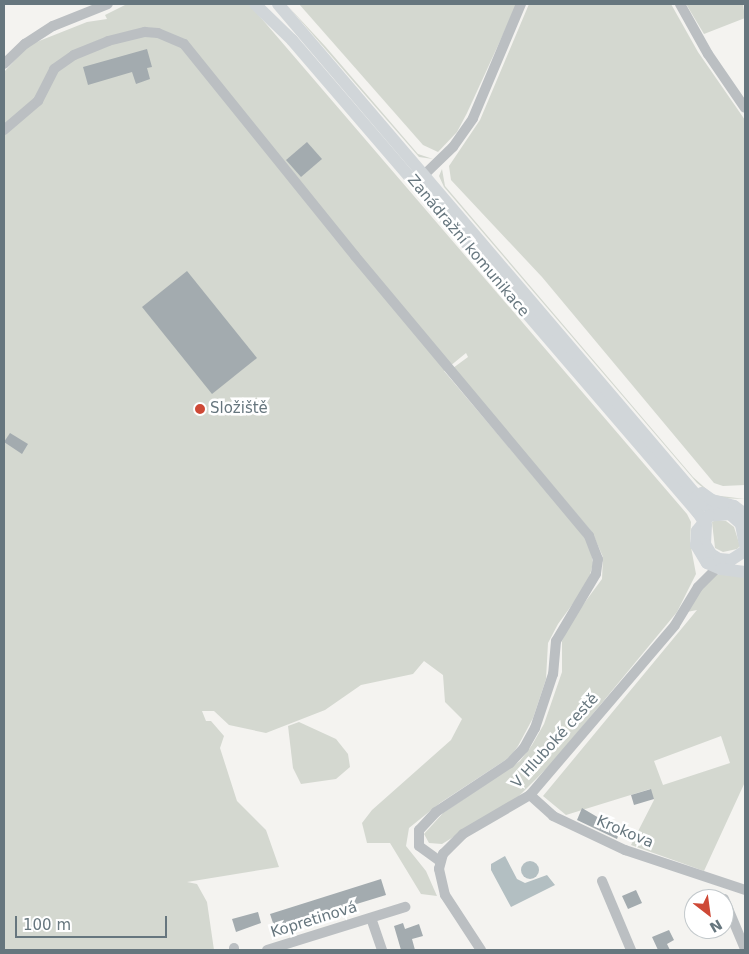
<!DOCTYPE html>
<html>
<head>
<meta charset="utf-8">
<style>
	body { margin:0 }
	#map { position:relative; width:749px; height:954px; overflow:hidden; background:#f4f3f0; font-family:"DejaVu Sans",sans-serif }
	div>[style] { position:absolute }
	.green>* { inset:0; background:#d4d8d0 }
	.water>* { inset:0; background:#b3bfc2 }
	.round { border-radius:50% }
	.building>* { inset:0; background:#a3abaf }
	.minor>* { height:10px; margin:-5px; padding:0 5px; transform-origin:5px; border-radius:5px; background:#bbbfc2 }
	.major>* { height:12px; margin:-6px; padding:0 6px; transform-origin:6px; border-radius:6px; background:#d1d6d9 }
	.dots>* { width:14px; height:14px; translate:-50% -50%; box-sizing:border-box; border:2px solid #fff; border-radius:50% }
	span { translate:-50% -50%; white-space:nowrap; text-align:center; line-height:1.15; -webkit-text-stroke:5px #fff; paint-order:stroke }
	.street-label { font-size:15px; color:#66767e }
	.poi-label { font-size:15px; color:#66767e }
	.left { translate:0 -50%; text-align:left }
	.frame { position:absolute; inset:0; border:5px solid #66767e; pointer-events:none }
	.north { position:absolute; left:684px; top:889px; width:50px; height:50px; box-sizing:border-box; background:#fff; border:1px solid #c2c8cb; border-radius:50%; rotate:150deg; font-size:14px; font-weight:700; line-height:20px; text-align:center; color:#66767e }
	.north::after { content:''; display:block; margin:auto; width:18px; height:22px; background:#ce4936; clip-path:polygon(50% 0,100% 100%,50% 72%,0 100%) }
	.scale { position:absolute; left:15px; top:916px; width:152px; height:22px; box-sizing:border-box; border:2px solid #66767e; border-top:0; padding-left:6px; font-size:15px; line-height:18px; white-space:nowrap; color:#66767e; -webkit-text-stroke:4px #fff; paint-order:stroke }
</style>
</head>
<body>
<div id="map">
	<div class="green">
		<div style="clip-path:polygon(127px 4px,249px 4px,687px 514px,691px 522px,690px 542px,696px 574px,677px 612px,553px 762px,518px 797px,442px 844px,429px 843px,424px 834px,443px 813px,520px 761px,532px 745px,544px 724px,562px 672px,562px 641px,571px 621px,602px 579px,603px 557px,592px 532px,453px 368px,468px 357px,466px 353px,444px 371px,579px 530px,590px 546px,593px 563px,588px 583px,558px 624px,548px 643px,546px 679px,533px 718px,518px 746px,510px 757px,440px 803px,409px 828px,406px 846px,426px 871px,437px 896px,421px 894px,390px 843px,367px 843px,362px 823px,372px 810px,451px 740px,462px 719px,445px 702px,443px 675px,424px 661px,413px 674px,361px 685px,325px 710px,266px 733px,229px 725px,214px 711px,202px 711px,206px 721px,211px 721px,224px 736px,220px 748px,237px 801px,266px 830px,279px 867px,187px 882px,197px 884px,207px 902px,214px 950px,4px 950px,4px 72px,29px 45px,87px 22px,107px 19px,105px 15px)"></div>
		<div style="clip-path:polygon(286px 4px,325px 46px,418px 154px,433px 159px,419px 157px)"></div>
		<div style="clip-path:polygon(299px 4px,517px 4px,467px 113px,457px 132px,438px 152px,423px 145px)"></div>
		<div style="clip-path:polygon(529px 4px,671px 4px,698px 52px,745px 120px,745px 485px,723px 486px,714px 483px,542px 277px,451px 180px,449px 166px,480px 120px)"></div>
		<div style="clip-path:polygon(686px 4px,743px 4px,745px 18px,704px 34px)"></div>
		<div style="clip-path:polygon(442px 169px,445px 186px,693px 477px,713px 495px,745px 499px,716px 498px,697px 483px,444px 187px,439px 176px)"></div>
		<div style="clip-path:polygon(716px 520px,726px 521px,734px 527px,740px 546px,737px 549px,723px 552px,715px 548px,712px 522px)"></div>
		<div style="clip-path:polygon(evenodd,715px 574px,745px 577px,745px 782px,704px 871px,631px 845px,654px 800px,650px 789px,566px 815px,543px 796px,697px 610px,687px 612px,698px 593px,715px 574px,721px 736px,730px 763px,663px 785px,654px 761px,721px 736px)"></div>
		<div style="clip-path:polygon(299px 722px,336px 739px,348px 754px,350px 767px,336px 779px,301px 784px,293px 768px,288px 726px)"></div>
	</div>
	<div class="water">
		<div style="clip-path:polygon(505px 856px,517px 879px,525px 883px,547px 875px,555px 885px,511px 907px,491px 870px,491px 864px)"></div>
		<div class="round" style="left:521px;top:861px;width:18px;height:18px"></div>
	</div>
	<div class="building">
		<div style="clip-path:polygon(147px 49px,152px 67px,147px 68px,150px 79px,136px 84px,132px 72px,88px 85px,83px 67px)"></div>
		<div style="clip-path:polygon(307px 142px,322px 159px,301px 177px,286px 160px)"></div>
		<div style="clip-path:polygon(187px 271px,257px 358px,212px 394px,142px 307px)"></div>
		<div style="clip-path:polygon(10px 433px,28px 444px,22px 454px,4px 442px)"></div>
		<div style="clip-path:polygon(651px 789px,654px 799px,634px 805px,631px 795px)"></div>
		<div style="clip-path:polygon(582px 808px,611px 825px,613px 821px,622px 825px,617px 839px,577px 820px)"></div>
		<div style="clip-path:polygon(381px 879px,386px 895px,275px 929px,270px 914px)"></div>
		<div style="clip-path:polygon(636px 890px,642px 903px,628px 909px,622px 896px)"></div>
		<div style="clip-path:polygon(258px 912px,261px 923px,236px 932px,232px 919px)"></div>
		<div style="clip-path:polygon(403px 923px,405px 929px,419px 924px,423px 936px,412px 939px,415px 950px,401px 950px,394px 926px)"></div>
		<div style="clip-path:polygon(669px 930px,674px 940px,667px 944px,670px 950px,658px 950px,652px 937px)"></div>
	</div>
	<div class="minor">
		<div style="left:680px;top:4px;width:57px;rotate:60.8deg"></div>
		<div style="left:708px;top:54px;width:65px;rotate:55.6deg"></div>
		<div style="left:4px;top:64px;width:29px;rotate:-44deg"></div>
		<div style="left:25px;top:44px;width:33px;rotate:-33deg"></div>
		<div style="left:53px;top:26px;width:59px;rotate:-21.8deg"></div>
		<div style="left:4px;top:130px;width:45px;rotate:-40.5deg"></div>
		<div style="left:38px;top:101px;width:36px;rotate:-63deg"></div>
		<div style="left:54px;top:69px;width:24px;rotate:-35deg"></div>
		<div style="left:74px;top:55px;width:37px;rotate:-22deg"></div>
		<div style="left:108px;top:41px;width:38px;rotate:-14deg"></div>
		<div style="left:145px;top:32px;width:13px;rotate:4deg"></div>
		<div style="left:158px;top:33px;width:28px;rotate:23deg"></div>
		<div style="left:184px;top:44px;width:272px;rotate:51.1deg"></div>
		<div style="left:355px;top:256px;width:365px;rotate:50.1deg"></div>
		<div style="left:589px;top:536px;width:25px;rotate:69deg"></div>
		<div style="left:598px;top:559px;width:15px;rotate:98deg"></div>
		<div style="left:596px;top:574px;width:78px;rotate:120.8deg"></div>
		<div style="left:556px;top:641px;width:33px;rotate:95deg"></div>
		<div style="left:553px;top:674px;width:57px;rotate:108.4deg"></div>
		<div style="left:535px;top:728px;width:23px;rotate:119deg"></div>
		<div style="left:524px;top:748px;width:21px;rotate:133deg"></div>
		<div style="left:510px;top:763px;width:89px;rotate:146.5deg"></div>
		<div style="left:436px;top:812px;width:25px;rotate:133deg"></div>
		<div style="left:419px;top:830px;width:16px;rotate:90deg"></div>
		<div style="left:419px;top:846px;width:26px;rotate:36deg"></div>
		<div style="left:425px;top:174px;width:39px;rotate:-44deg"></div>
		<div style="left:453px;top:147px;width:35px;rotate:-55deg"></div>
		<div style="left:473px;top:118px;width:124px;rotate:-67.2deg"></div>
		<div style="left:530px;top:795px;width:31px;rotate:42deg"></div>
		<div style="left:553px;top:816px;width:80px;rotate:25.3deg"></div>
		<div style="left:625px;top:850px;width:126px;rotate:18.4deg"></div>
		<div style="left:602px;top:881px;width:75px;rotate:67.2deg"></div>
		<div style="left:724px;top:899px;width:54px;rotate:67.2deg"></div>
		<div style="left:371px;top:918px;width:34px;rotate:71deg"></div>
		<div style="left:234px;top:948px;width:2px;rotate:90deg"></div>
		<div style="left:267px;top:950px;width:145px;rotate:-17.3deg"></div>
		<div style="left:481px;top:950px;width:66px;rotate:-123.2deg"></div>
		<div style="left:445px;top:895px;width:27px;rotate:-103deg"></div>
		<div style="left:439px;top:869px;width:16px;rotate:-75deg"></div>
		<div style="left:443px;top:854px;width:28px;rotate:-45deg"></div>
		<div style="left:463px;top:834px;width:78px;rotate:-30.2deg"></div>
		<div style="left:530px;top:795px;width:223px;rotate:-49.5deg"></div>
		<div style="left:675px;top:625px;width:44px;rotate:-58.8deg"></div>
		<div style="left:698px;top:587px;width:34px;rotate:-45deg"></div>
	</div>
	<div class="major">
		<div style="left:255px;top:4px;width:52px;rotate:44.2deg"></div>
		<div style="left:292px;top:40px;width:623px;rotate:49.36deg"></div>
		<div style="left:698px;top:513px;width:14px;rotate:56deg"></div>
		<div style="left:706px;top:525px;width:19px;rotate:93deg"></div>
		<div style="left:705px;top:544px;width:12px;rotate:59deg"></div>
		<div style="left:711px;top:554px;width:9px;rotate:32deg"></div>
		<div style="left:719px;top:559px;width:12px;rotate:5deg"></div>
		<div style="left:731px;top:560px;width:17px;rotate:-33deg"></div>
		<div style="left:278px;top:4px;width:646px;rotate:49.58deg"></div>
		<div style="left:697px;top:496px;width:20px;rotate:45deg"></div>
		<div style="left:711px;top:510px;width:9px;rotate:18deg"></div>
		<div style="left:702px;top:493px;width:12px;rotate:35deg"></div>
		<div style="left:712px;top:500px;width:23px;rotate:15deg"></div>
		<div style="left:734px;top:506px;width:14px;rotate:36deg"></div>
		<div style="left:745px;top:545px;width:21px;rotate:-101deg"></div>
		<div style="left:741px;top:524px;width:15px;rotate:-138deg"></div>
		<div style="left:730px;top:514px;width:21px;rotate:175deg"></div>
		<div style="left:709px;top:516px;width:19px;rotate:129deg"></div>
		<div style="left:697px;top:531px;width:14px;rotate:94deg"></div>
		<div style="left:696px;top:545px;width:21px;rotate:59deg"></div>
		<div style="left:707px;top:563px;width:15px;rotate:23deg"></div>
		<div style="left:721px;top:569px;width:24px;rotate:7deg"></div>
	</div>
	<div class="dots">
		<div style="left:200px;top:409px;background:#ce4936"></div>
	</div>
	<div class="street-label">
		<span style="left:468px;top:246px;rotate:50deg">Zanádražní komunikace</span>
		<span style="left:555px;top:741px;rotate:-48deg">V Hluboké cestě</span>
		<span style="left:625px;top:832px;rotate:23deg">Krokova</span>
		<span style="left:314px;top:920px;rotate:-17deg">Kopretinová</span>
	</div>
	<div class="poi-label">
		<span class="left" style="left:210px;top:409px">Složiště</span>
	</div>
	<div class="frame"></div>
	<div class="north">N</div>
	<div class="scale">100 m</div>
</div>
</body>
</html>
